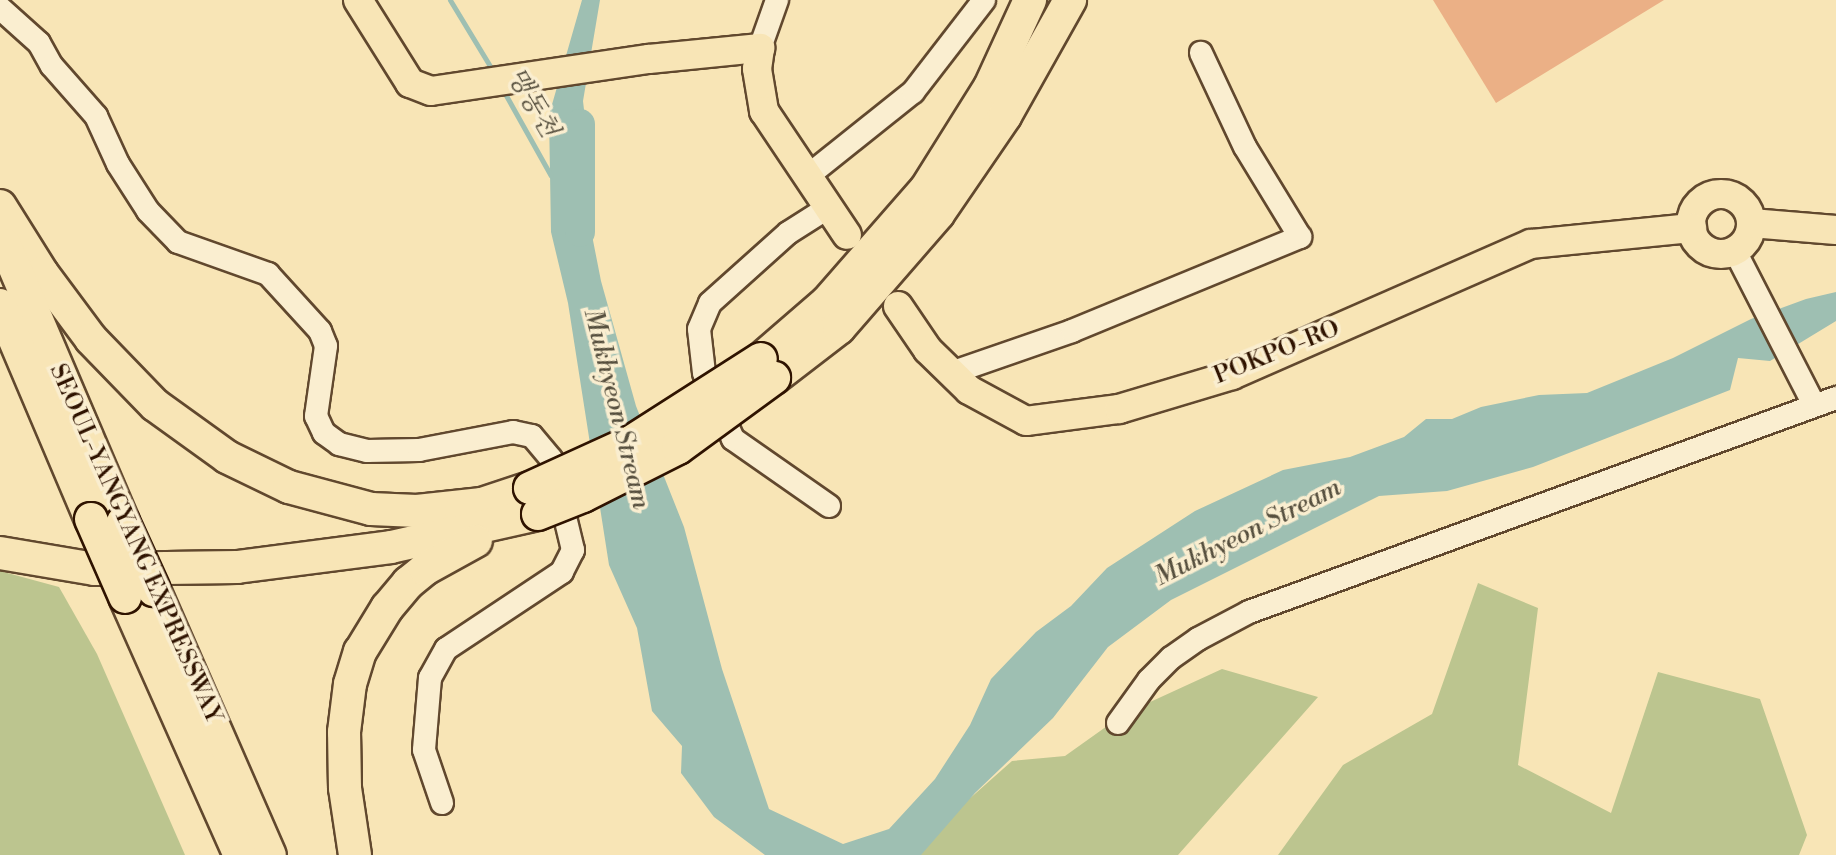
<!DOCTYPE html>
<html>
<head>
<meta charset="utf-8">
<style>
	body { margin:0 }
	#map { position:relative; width:1836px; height:855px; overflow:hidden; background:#f8e5b6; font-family:"Libre Bodoni","Noto Serif KR",serif }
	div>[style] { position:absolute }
	.green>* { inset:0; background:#bcc58f }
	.water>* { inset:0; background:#9ebfb2 }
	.stream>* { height:5px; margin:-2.5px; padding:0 2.5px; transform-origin:2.5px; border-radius:2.5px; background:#9ebfb2 }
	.river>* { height:30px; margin:-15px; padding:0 15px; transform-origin:15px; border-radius:15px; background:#9ebfb2 }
	.building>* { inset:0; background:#ebb086 }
	.roads { filter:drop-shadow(2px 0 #61482e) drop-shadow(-2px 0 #61482e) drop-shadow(0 2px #61482e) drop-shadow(0 -2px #61482e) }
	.minor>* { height:22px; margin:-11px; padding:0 11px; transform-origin:11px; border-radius:11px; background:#faeed0 }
	.major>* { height:28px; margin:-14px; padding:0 14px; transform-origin:14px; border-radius:14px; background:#f8e5b6 }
	.major>.ring { margin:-14px; padding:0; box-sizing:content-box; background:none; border:28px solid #f8e5b6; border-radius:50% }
	.highway>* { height:32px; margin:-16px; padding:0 16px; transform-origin:16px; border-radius:16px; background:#f8e5b6 }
	.bridges { filter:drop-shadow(2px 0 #2f1300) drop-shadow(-2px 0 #2f1300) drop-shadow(0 2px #2f1300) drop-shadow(0 -2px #2f1300) }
	.highway-bridge>* { height:32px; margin:-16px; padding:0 16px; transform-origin:16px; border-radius:16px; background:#f8e5b6 }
	span { translate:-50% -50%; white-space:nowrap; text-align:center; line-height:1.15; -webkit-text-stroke:7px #faeed0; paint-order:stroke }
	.street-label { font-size:24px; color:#2f1300 }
	.water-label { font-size:26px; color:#564f3e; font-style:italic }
</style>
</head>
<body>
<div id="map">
	<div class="green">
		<div style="clip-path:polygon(0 571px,59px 587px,97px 654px,185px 855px,0 855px)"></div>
		<div style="clip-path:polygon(1478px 583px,1538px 608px,1518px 765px,1611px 813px,1658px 672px,1760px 699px,1807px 835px,1799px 855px,1278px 855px,1343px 765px,1432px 714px)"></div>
		<div style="clip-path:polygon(1222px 669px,1318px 697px,1178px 855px,906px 855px,1012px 761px,1065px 756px,1124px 714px)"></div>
	</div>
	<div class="water">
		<div style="clip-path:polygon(582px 0,600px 0,583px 101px,586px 127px,576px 185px,589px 220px,601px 281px,636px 406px,684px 527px,722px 669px,769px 809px,843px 844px,889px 829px,935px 779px,970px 725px,991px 679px,1036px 632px,1071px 606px,1107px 568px,1195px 511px,1283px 470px,1350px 457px,1404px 437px,1426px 419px,1452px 419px,1481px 407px,1539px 395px,1587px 393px,1673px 358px,1751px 319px,1806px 299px,1836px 292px,1836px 321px,1770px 361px,1738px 358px,1730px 390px,1533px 467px,1447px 491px,1379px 496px,1171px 600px,1108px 647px,1053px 718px,975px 793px,921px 855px,765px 855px,714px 817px,681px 773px,682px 746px,652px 711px,637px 628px,609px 565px,568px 303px,551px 232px,549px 115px)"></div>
	</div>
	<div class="stream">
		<div style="left:450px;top:0;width:83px;rotate:58.8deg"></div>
		<div style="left:503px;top:90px;width:98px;rotate:60.8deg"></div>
	</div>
	<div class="river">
		<div style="left:580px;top:124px;width:108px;rotate:90deg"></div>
	</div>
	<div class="building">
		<div style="clip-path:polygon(1433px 0,1664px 0,1496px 103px)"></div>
	</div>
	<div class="roads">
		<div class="minor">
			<div style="left:0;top:8px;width:52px;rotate:41.9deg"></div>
			<div style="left:39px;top:43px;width:26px;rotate:61deg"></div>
			<div style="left:52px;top:66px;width:67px;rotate:48.7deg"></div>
			<div style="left:96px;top:116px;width:53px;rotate:65.4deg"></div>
			<div style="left:118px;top:164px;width:56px;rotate:57.4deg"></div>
			<div style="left:148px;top:211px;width:43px;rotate:45.9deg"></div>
			<div style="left:178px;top:242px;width:96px;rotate:19.6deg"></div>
			<div style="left:268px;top:274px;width:77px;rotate:47.6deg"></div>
			<div style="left:320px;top:331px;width:16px;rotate:68deg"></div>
			<div style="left:326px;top:346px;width:71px;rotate:98.1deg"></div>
			<div style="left:316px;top:416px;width:19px;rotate:65deg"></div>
			<div style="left:324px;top:433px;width:19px;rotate:36deg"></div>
			<div style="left:339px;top:444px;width:29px;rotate:14deg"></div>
			<div style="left:367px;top:451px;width:52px;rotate:-1.1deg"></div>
			<div style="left:419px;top:450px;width:96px;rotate:-10.8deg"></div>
			<div style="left:513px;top:432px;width:19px;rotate:12deg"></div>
			<div style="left:532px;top:436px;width:30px;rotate:50deg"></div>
			<div style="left:551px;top:459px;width:94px;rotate:76.4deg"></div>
			<div style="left:573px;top:550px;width:25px;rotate:117deg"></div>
			<div style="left:562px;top:572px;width:139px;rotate:146.4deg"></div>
			<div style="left:446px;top:649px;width:33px;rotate:119deg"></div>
			<div style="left:430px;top:678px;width:72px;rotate:94.8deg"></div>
			<div style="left:424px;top:750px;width:56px;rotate:71.2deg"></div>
			<div style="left:760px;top:48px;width:51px;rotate:-70.5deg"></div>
			<div style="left:809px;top:175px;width:133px;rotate:-38.6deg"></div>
			<div style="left:913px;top:92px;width:116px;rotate:-52.3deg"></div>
			<div style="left:1735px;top:251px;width:173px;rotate:62.8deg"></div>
			<div style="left:951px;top:373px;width:128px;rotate:-19.1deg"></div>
			<div style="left:1072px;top:331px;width:247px;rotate:-22.4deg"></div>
			<div style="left:1300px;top:237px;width:105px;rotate:-121.4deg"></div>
			<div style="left:1245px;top:147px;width:104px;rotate:-115.1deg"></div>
			<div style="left:829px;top:506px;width:117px;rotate:-145.1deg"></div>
			<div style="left:733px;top:439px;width:72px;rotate:-113.7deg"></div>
			<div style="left:704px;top:373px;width:44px;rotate:-96.5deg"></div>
			<div style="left:699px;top:329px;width:28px;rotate:-67deg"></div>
			<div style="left:710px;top:303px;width:105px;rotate:-41.9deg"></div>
			<div style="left:788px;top:233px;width:49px;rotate:-32.4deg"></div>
			<div style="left:1118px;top:723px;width:53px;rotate:-54.2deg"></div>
			<div style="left:1149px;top:680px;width:31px;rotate:-45deg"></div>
			<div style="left:1171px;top:658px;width:33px;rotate:-35deg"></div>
			<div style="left:1198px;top:639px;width:58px;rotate:-27.9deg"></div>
			<div style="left:1249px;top:612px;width:625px;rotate:-20.03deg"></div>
		</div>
		<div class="major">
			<div style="left:358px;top:0;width:98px;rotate:57.9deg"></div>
			<div style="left:410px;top:83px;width:22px;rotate:21deg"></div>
			<div style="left:431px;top:91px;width:220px;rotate:-8.4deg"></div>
			<div style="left:649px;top:59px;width:112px;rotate:-5.7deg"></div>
			<div style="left:760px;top:48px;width:21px;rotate:98deg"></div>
			<div style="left:757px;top:69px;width:43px;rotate:80.5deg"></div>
			<div style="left:764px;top:111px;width:149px;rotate:56.2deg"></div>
			<div class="ring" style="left:1691px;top:194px;width:32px;height:32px"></div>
			<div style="left:1751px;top:223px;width:85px;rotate:4.7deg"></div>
			<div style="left:898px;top:306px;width:53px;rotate:55.7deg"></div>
			<div style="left:928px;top:350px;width:57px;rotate:44.3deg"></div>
			<div style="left:969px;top:390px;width:65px;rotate:28.5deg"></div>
			<div style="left:1026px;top:421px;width:94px;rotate:-7.4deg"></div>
			<div style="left:1119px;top:409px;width:118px;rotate:-16.7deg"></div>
			<div style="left:1232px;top:375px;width:326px;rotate:-23.7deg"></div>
			<div style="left:1531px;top:244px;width:162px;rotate:-5.7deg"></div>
		</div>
		<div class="highway">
			<div style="left:0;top:206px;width:79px;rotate:57.9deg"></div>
			<div style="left:42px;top:273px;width:82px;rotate:53.4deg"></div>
			<div style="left:91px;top:339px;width:92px;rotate:45.9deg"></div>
			<div style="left:155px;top:405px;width:89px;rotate:35.8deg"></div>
			<div style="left:227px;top:457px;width:69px;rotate:25.8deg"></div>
			<div style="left:289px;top:487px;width:85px;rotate:15deg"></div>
			<div style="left:371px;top:509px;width:46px;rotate:2.5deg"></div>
			<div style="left:417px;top:511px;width:63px;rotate:-6.3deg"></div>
			<div style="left:5px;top:245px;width:301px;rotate:66.9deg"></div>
			<div style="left:0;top:305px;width:233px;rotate:67deg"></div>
			<div style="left:761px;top:359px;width:87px;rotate:-40.8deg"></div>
			<div style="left:827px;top:302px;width:150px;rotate:-48.8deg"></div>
			<div style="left:926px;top:189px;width:120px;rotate:-57.9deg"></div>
			<div style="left:990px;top:87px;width:96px;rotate:-65.3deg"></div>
			<div style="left:774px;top:378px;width:82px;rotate:-37.6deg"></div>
			<div style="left:839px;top:328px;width:151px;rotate:-49deg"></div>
			<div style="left:938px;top:214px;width:119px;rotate:-55.6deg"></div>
			<div style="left:1005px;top:116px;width:133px;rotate:-60.7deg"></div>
			<div style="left:461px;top:511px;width:73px;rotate:-18.4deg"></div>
			<div style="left:0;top:553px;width:96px;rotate:9.6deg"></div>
			<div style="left:95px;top:569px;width:142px;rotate:-0.8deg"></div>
			<div style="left:237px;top:567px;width:155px;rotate:-7.4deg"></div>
			<div style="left:391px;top:547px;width:151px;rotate:-12.7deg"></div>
			<div style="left:154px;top:590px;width:289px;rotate:66.4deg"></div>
			<div style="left:125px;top:597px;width:282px;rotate:66deg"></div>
			<div style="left:355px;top:855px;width:68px;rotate:-98.5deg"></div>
			<div style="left:345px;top:788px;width:56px;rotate:-91deg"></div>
			<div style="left:344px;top:732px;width:48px;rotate:-82.9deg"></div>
			<div style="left:350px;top:684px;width:34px;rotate:-73deg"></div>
			<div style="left:360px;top:652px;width:52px;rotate:-58.5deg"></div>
			<div style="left:387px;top:608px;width:33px;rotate:-50deg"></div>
			<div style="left:408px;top:583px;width:22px;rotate:-39deg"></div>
			<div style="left:425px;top:569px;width:58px;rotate:-28.8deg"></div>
		</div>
	</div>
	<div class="bridges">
		<div class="highway-bridge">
			<div style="left:530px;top:488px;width:111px;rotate:-24.5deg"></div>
			<div style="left:631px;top:442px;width:154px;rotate:-32.6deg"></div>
			<div style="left:538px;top:514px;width:48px;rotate:-21.8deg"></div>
			<div style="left:583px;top:496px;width:106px;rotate:-26.8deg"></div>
			<div style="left:678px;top:448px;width:119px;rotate:-36.1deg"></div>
			<div style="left:91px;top:519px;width:85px;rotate:66.4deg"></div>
			<div style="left:123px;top:522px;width:75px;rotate:65.5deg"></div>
		</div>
	</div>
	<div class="street-label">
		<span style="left:1277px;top:353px;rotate:-22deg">POKPO-RO</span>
		<span style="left:135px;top:544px;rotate:66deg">SEOUL-YANGYANG EXPRESSWAY</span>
	</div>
	<div class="water-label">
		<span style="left:532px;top:103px;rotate:60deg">맹동천</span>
		<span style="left:616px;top:409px;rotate:76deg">Mukhyeon Stream</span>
		<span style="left:1248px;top:533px;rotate:-27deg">Mukhyeon Stream</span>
	</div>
</div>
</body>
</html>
